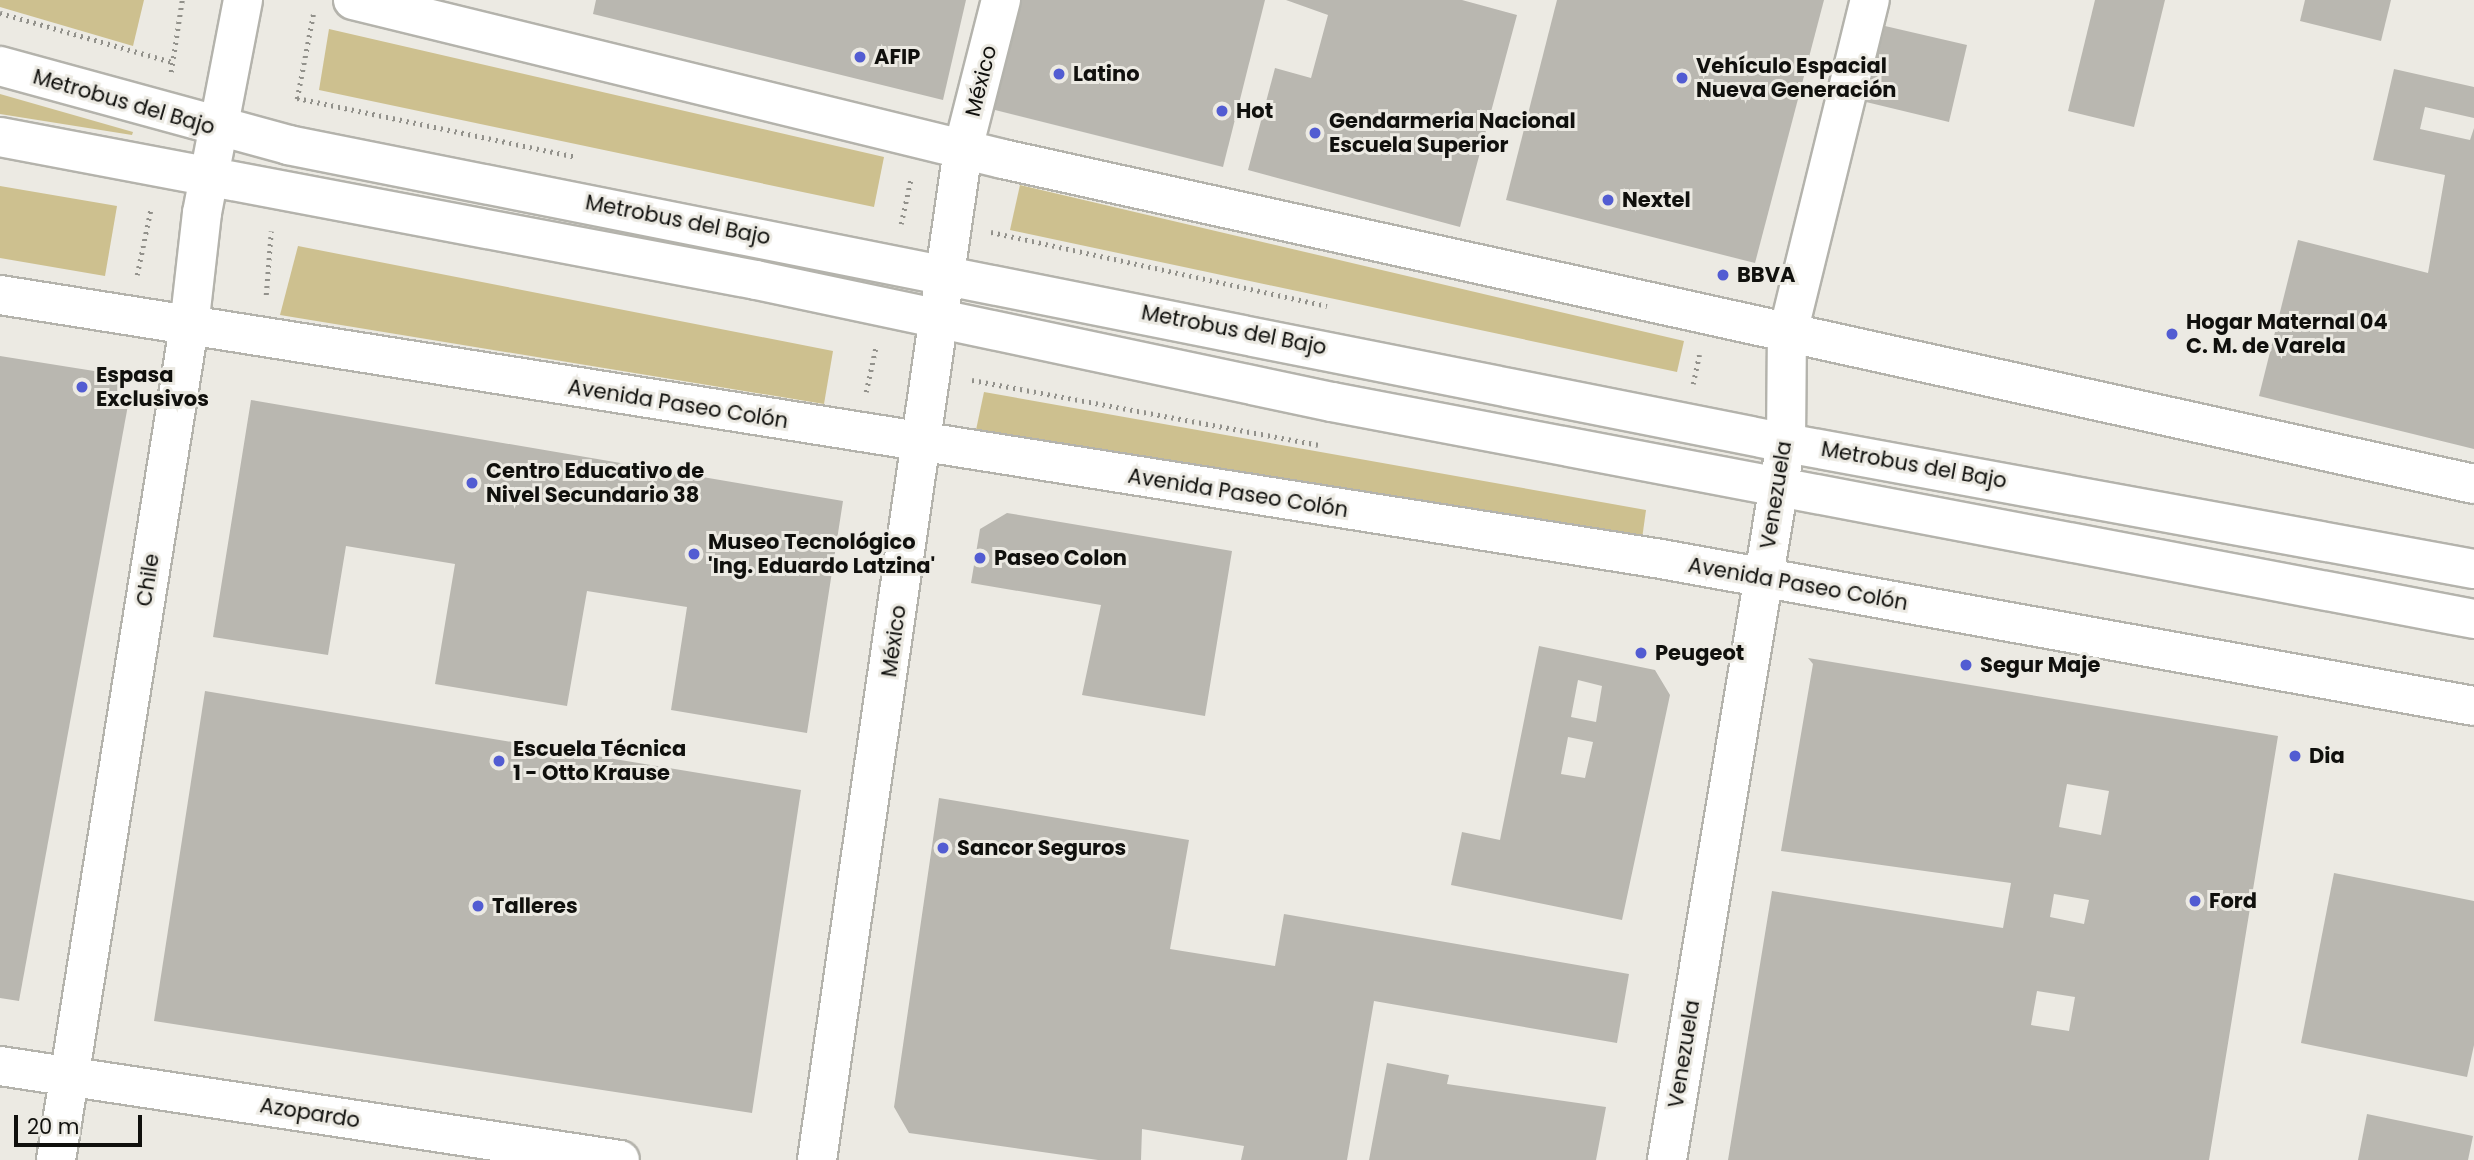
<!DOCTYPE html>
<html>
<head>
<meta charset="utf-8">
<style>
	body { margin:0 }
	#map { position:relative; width:2474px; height:1160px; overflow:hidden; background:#eceae3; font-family:Poppins,sans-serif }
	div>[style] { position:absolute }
	.green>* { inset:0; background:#cdc08f }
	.building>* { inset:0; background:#b9b7b0 }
	.path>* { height:4.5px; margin-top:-2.25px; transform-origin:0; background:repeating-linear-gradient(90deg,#92918b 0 2px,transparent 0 7px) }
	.roads { filter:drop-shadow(2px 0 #b4b3ac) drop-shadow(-2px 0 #b4b3ac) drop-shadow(0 2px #b4b3ac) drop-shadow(0 -2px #b4b3ac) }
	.minor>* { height:38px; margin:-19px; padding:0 19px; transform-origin:19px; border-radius:19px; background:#fff }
	.major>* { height:38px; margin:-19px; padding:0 19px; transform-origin:19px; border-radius:19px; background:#fff }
	.dots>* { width:19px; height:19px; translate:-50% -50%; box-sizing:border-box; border:4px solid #eceae3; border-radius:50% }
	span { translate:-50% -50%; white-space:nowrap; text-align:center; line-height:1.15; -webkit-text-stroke:6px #eceae3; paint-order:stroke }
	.poi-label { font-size:21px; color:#10100d; font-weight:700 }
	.left { translate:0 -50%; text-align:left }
	.street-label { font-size:21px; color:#10100d }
	.scale { position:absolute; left:14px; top:1115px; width:128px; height:32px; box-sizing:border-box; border:4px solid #10100d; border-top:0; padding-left:9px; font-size:21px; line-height:24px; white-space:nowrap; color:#10100d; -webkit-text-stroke:5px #eceae3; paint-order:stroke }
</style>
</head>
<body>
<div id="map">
	<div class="green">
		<div style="clip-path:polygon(0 0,144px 0,133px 46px,0 7px)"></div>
		<div style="clip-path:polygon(329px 29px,884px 157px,874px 207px,319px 90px)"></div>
		<div style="clip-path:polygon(0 94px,133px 132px,132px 135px,0 114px)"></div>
		<div style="clip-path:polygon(1020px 185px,1684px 341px,1677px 372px,1010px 230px)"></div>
		<div style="clip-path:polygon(0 186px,117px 206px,105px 276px,0 258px)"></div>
		<div style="clip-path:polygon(298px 246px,833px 351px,824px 404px,280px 315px)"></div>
		<div style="clip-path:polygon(984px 392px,1646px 510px,1642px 539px,976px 430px)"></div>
	</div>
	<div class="building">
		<div style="clip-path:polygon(596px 0,966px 0,943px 100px,593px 14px)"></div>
		<div style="clip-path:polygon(1014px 0,1265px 0,1223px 167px,987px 108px)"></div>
		<div style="clip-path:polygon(1286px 0,1462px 0,1517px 15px,1460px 227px,1248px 170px,1275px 68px,1311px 78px,1328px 15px)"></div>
		<div style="clip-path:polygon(1557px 0,1824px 0,1755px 263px,1506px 200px)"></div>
		<div style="clip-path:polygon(2095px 0,2165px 0,2134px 127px,2068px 111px)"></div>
		<div style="clip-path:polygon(2305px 0,2391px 0,2381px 41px,2300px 21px)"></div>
		<div style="clip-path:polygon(1885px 26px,1967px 45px,1949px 122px,1866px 102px)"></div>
		<div style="clip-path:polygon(2394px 69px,2474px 87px,2474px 118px,2425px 107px,2420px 129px,2470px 140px,2474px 128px,2474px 449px,2259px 396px,2298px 240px,2428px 273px,2445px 175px,2373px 160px)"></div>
		<div style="clip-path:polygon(0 356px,113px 374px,128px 405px,19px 1001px,0 998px)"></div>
		<div style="clip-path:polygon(251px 400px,843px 501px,807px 733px,671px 710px,687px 607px,587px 591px,567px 706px,435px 684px,455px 564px,346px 546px,328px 655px,213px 637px)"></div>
		<div style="clip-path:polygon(1007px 513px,1232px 551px,1205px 716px,1082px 695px,1101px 605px,971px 583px,980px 529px)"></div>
		<div style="clip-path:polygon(evenodd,1539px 646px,1655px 670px,1670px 695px,1622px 920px,1451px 885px,1462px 832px,1500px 840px,1539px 646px,1578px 680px,1602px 686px,1596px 722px,1571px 717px,1578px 680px,1539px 646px,1568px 737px,1593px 742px,1585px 778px,1561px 774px,1568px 737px)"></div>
		<div style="clip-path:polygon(evenodd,1808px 658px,2278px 736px,2209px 1160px,1728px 1160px,1772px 891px,2003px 928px,2011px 883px,1781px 851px,1813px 664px,1808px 658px,2067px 784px,2109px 791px,2101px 835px,2059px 827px,2067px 784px,1808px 658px,2054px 894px,2089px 900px,2084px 924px,2050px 917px,2054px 894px,1808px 658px,2037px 991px,2075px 997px,2069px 1031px,2031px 1025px,2037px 991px)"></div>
		<div style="clip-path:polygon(205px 691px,801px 790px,752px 1113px,154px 1021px)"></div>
		<div style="clip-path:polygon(939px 798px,1189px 840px,1170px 949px,1275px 966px,1284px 914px,1629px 974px,1617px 1043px,1374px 1001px,1347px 1160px,1241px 1160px,1244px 1146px,1142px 1129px,1141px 1160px,1098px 1160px,909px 1133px,894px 1107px)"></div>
		<div style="clip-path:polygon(2334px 873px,2474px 901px,2474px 1045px,2467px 1077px,2301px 1043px)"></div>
		<div style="clip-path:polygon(1387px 1063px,1449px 1075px,1447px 1084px,1606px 1107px,1596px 1160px,1369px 1160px)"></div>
		<div style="clip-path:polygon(2367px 1114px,2473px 1136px,2468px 1160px,2358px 1160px)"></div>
	</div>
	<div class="path">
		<div style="left:0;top:13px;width:179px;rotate:15.9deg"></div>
		<div style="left:171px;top:72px;width:73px;rotate:-81.3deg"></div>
		<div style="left:297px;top:98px;width:286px;rotate:11.9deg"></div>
		<div style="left:297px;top:99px;width:86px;rotate:-79.2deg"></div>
		<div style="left:901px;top:224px;width:47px;rotate:-77.7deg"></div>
		<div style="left:991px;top:232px;width:344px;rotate:12.4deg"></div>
		<div style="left:137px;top:275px;width:68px;rotate:-78.2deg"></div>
		<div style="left:266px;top:295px;width:64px;rotate:-85.5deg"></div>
		<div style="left:972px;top:380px;width:352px;rotate:10.6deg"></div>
		<div style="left:1693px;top:384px;width:30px;rotate:-78deg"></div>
		<div style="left:866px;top:392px;width:47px;rotate:-77.7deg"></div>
	</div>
	<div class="roads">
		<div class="minor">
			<div style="left:0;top:66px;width:299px;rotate:15.3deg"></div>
			<div style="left:288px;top:145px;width:1527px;rotate:11.25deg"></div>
			<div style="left:1786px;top:443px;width:699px;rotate:10.38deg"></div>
			<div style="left:0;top:137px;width:769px;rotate:10.71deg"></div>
			<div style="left:756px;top:280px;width:589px;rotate:11.96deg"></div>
			<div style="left:1332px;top:402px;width:1162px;rotate:10.76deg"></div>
			<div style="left:0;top:1066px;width:627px;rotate:8.62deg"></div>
			<div style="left:56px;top:1160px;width:844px;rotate:-80.93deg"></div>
			<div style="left:189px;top:327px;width:115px;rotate:-83.5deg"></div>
			<div style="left:202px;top:213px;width:217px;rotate:-79.1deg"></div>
			<div style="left:817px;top:1160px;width:1021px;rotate:-81.78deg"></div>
			<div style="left:963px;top:149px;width:154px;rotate:-75.7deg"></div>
			<div style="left:1667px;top:1160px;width:727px;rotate:-80.58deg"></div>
			<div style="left:1786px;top:443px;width:106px;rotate:-89.5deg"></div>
			<div style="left:1787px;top:337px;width:347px;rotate:-76.2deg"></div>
		</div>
		<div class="major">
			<div style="left:353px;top:0;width:669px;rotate:13.75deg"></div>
			<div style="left:1003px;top:159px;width:1506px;rotate:12.46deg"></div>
			<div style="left:0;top:295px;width:1682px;rotate:9.03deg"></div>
			<div style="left:1661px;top:559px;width:826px;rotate:10.25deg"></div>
		</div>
	</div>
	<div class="dots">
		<div style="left:860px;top:57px;background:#525cd2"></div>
		<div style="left:1059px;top:74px;background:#525cd2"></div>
		<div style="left:1682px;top:78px;background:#525cd2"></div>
		<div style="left:1222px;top:111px;background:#525cd2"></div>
		<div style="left:1315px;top:133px;background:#525cd2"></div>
		<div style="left:1608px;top:200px;background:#525cd2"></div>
		<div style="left:1723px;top:275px;background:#525cd2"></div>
		<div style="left:2172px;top:334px;background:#525cd2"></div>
		<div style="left:82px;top:387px;background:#525cd2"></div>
		<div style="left:472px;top:483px;background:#525cd2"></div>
		<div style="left:694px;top:554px;background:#525cd2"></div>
		<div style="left:980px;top:558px;background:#525cd2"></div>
		<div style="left:1641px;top:653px;background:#525cd2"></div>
		<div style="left:1966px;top:665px;background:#525cd2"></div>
		<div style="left:2295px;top:756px;background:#525cd2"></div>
		<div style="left:499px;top:761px;background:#525cd2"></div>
		<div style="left:943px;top:848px;background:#525cd2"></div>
		<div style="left:2195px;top:901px;background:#525cd2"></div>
		<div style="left:478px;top:906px;background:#525cd2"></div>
	</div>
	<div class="poi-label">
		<span class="left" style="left:874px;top:57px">AFIP</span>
		<span class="left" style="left:1696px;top:78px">Vehículo Espacial<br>Nueva Generación</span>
		<span class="left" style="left:1073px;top:74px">Latino</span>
		<span class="left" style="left:1236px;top:111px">Hot</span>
		<span class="left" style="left:1329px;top:133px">Gendarmeria Nacional<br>Escuela Superior</span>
		<span class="left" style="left:1622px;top:200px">Nextel</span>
		<span class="left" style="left:1737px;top:275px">BBVA</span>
		<span class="left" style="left:2186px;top:334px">Hogar Maternal 04<br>C. M. de Varela</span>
		<span class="left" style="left:96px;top:387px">Espasa<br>Exclusivos</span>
		<span class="left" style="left:486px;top:483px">Centro Educativo de<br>Nivel Secundario 38</span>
		<span class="left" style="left:708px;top:554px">Museo Tecnológico<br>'Ing. Eduardo Latzina'</span>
		<span class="left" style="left:994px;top:558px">Paseo Colon</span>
		<span class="left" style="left:1655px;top:653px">Peugeot</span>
		<span class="left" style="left:1980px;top:665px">Segur Maje</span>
		<span class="left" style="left:513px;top:761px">Escuela Técnica<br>1 - Otto Krause</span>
		<span class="left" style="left:2309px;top:756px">Dia</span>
		<span class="left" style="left:957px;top:848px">Sancor Seguros</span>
		<span class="left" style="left:2209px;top:901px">Ford</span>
		<span class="left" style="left:492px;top:906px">Talleres</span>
	</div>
	<div class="street-label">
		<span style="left:981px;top:81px;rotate:-76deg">México</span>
		<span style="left:124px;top:102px;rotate:16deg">Metrobus del Bajo</span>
		<span style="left:678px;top:220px;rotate:11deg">Metrobus del Bajo</span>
		<span style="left:1234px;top:330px;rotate:11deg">Metrobus del Bajo</span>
		<span style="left:678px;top:404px;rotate:9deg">Avenida Paseo Colón</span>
		<span style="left:1914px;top:465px;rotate:10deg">Metrobus del Bajo</span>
		<span style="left:1238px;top:493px;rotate:9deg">Avenida Paseo Colón</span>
		<span style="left:1776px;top:495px;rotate:-81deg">Venezuela</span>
		<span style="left:148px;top:580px;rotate:-81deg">Chile</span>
		<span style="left:1798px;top:584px;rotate:10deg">Avenida Paseo Colón</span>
		<span style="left:894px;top:641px;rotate:-82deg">México</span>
		<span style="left:1684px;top:1054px;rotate:-81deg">Venezuela</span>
		<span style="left:310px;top:1113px;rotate:9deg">Azopardo</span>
	</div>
	<div class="scale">20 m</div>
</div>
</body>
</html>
